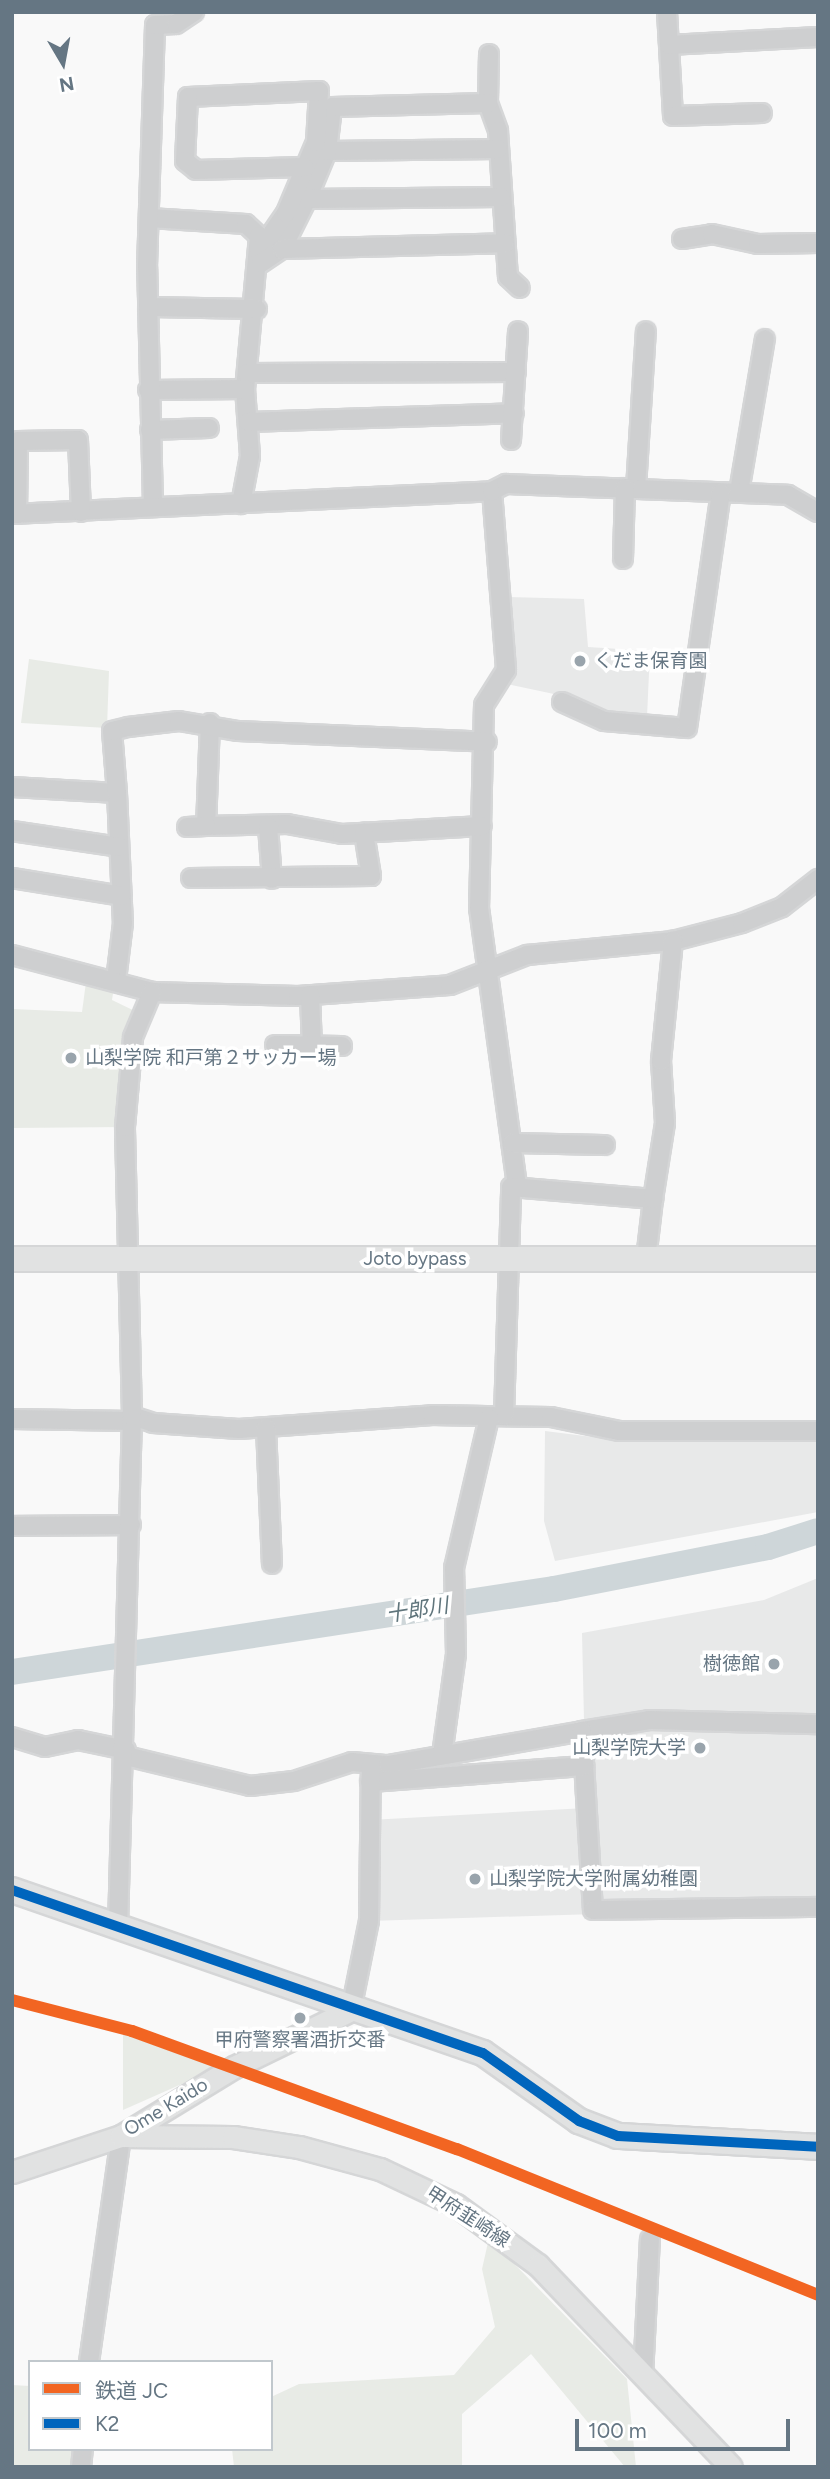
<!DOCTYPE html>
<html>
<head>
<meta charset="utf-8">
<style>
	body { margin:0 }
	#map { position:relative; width:830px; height:2479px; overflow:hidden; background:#f9f9f9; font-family:Figtree,"Noto Sans JP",sans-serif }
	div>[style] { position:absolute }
	.built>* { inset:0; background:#e8e9e9 }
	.green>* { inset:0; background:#e8ebe6 }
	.river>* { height:26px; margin:-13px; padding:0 13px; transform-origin:13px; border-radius:13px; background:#ced6d9 }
	.roads { filter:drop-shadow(2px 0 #d5d6d7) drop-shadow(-2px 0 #d5d6d7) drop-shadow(0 2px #d5d6d7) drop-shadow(0 -2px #d5d6d7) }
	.minor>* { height:18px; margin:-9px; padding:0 9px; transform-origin:9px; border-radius:9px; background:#cecfd0 }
	.major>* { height:21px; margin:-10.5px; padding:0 10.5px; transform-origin:10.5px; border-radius:10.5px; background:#e1e2e2 }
	.highway>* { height:24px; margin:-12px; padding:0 12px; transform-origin:12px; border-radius:12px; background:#e1e2e2 }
	.bus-1>* { height:10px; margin:-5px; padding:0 5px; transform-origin:5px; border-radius:5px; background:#0065bd }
	.rail-1>* { height:12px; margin:-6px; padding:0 6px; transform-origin:6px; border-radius:6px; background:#f26522 }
	.dots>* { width:19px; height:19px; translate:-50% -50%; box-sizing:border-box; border:4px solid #fff; border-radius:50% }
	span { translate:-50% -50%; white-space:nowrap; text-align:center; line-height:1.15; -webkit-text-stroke:7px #fff; paint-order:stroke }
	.poi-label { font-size:19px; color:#657683 }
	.left { translate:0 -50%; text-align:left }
	.right { translate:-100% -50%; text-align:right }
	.street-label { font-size:19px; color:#657683 }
	.water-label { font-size:21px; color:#60757c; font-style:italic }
	.frame { position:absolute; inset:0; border:14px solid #657683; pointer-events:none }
	.legend { position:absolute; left:28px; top:2360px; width:245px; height:91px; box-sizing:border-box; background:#fff; border:2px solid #c1c8cd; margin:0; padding:9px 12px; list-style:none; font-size:21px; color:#657683 }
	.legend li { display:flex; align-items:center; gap:14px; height:35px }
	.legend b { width:35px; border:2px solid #c1c8cd }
	.north { position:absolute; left:28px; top:28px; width:70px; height:70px; -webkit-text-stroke:5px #fff; paint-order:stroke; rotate:170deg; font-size:19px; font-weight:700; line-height:28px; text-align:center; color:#657683 }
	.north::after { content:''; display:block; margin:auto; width:24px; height:32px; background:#657683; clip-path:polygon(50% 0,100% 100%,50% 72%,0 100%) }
	.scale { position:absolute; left:575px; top:2419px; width:215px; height:32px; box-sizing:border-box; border:4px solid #657683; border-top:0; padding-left:9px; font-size:21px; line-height:24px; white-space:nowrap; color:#657683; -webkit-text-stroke:5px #fff; paint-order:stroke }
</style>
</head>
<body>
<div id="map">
	<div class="built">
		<div style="clip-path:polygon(505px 597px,584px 599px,588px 647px,650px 651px,647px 717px,606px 715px,568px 697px,507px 684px)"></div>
		<div style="clip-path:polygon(545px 1431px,609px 1439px,818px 1442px,818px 1512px,555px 1561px,544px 1521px)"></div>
		<div style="clip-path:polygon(818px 1578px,818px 1907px,369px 1921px,370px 1820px,586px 1808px,582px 1633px,764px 1600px)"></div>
	</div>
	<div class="green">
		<div style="clip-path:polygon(29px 659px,109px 671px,107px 728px,21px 723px)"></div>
		<div style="clip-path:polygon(86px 982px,114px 987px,112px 1000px,141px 1014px,125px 1127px,12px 1128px,12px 1009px,82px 1012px)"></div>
		<div style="clip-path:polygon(123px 2034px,218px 2068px,123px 2110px)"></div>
		<div style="clip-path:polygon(489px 2238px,627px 2379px,636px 2467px,625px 2467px,531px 2354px,462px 2414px,462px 2467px,234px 2467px,232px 2449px,271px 2449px,271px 2397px,299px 2384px,454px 2375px,495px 2327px,482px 2269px)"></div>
		<div style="clip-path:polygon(12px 2385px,30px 2386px,30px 2449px,72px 2449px,71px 2467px,12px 2467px)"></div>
	</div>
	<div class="river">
		<div style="left:12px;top:1672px;width:548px;rotate:-8.71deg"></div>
		<div style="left:554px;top:1589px;width:218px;rotate:-11.1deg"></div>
		<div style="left:768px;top:1547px;width:52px;rotate:-17.7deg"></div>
	</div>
	<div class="roads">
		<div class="minor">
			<div style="left:667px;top:12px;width:104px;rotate:86.7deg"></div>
			<div style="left:673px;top:116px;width:89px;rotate:-1.9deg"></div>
			<div style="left:669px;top:45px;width:149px;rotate:-3.1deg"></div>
			<div style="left:489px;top:54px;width:49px;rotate:91.2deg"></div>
			<div style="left:488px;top:103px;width:30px;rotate:70deg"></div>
			<div style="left:498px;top:131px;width:146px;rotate:86.1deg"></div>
			<div style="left:508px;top:277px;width:16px;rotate:43deg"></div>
			<div style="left:327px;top:151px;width:171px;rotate:-0.7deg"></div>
			<div style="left:307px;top:199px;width:52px;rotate:-67.4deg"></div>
			<div style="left:327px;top:151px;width:44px;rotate:-83.5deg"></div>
			<div style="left:332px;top:107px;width:156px;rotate:-1.5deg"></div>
			<div style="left:149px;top:218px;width:97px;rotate:3.5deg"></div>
			<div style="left:246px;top:224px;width:18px;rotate:43deg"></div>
			<div style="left:259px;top:236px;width:154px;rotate:95.2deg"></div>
			<div style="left:245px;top:389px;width:67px;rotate:85.7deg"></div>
			<div style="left:250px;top:456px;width:49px;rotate:100.6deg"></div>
			<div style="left:682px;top:239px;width:30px;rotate:-9deg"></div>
			<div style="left:712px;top:234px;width:47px;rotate:12.3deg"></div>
			<div style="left:758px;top:244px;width:60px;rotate:-1deg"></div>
			<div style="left:282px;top:249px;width:56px;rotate:-63.4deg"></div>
			<div style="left:307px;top:199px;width:194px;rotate:-0.6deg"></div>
			<div style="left:259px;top:252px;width:47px;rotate:-55.3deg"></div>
			<div style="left:286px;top:213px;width:77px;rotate:-67.1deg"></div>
			<div style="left:316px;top:142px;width:51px;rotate:-86.6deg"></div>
			<div style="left:319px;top:91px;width:131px;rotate:177.4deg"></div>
			<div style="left:188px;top:97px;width:64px;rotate:92.7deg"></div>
			<div style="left:185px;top:161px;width:14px;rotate:39deg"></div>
			<div style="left:196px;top:170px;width:108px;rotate:-1.6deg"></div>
			<div style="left:261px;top:263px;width:25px;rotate:-34deg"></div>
			<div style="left:282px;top:249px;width:223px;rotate:-1.5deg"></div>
			<div style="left:148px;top:307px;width:109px;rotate:1.1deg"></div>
			<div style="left:247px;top:373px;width:269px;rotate:-0.2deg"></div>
			<div style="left:148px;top:390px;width:97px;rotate:-0.6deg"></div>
			<div style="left:248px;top:422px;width:266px;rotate:-1.9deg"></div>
			<div style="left:150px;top:430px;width:59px;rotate:-1.9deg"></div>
			<div style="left:511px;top:440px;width:109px;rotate:-86.3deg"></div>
			<div style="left:636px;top:488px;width:157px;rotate:-86.4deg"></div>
			<div style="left:492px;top:491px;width:180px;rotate:85.5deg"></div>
			<div style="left:506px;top:670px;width:41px;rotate:122.2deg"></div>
			<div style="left:484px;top:705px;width:203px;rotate:91.4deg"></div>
			<div style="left:479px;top:908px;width:282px;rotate:82.2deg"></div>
			<div style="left:739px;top:492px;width:155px;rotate:-80.4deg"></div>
			<div style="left:153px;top:505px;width:238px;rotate:-91.4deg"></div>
			<div style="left:147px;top:267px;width:242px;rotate:-88.1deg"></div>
			<div style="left:155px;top:25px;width:21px;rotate:-3deg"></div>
			<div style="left:176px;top:24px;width:22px;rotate:-34deg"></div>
			<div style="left:12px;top:514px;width:481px;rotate:-2.7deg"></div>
			<div style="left:492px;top:491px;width:16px;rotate:-27deg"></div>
			<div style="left:506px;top:484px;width:282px;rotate:2.2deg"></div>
			<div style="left:788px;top:495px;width:34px;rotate:30deg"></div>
			<div style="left:17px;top:514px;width:73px;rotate:-89.2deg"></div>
			<div style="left:18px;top:441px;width:60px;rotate:-1deg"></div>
			<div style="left:78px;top:440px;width:72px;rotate:87.6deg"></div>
			<div style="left:623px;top:559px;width:71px;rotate:-88.4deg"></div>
			<div style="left:562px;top:702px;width:46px;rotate:24.3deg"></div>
			<div style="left:604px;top:721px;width:83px;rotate:4.8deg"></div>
			<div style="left:687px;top:728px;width:238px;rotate:-81.8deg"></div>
			<div style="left:210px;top:723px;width:103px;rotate:92.2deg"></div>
			<div style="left:206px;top:826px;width:81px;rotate:-1.4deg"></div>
			<div style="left:287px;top:824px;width:56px;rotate:10.3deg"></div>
			<div style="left:342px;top:834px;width:140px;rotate:-3.3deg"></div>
			<div style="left:12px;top:787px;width:105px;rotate:3.3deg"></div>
			<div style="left:117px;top:793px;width:130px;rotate:87.4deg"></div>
			<div style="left:123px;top:923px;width:57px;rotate:97deg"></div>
			<div style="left:117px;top:793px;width:62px;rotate:-94.6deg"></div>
			<div style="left:112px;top:731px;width:16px;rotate:-14deg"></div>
			<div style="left:128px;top:727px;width:51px;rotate:-6.7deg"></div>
			<div style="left:179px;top:721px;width:60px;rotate:9.6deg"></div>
			<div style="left:238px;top:731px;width:249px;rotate:2.5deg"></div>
			<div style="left:187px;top:827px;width:19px;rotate:-3deg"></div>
			<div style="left:268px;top:827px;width:52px;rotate:85.6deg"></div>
			<div style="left:12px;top:831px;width:108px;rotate:8.5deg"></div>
			<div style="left:12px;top:878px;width:111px;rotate:9.3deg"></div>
			<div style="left:191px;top:878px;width:180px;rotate:-0.6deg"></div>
			<div style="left:371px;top:876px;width:44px;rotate:-99.2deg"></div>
			<div style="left:12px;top:955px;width:145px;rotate:14.8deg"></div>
			<div style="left:152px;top:992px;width:146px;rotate:1.6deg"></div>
			<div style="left:298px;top:996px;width:152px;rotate:-4.1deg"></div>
			<div style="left:450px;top:985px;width:83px;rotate:-21.3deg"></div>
			<div style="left:527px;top:955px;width:147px;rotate:-5.5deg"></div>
			<div style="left:673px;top:941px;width:71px;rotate:-14.6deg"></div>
			<div style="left:742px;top:923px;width:43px;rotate:-21.8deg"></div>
			<div style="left:782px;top:907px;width:46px;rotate:-37.9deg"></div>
			<div style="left:310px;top:995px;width:52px;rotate:87.8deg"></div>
			<div style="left:275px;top:1045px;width:67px;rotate:0.9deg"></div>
			<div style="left:512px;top:1143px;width:93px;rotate:1.2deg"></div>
			<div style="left:646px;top:1259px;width:60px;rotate:-83.3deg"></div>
			<div style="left:132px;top:1416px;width:22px;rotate:18deg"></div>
			<div style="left:153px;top:1423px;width:86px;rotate:4deg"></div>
			<div style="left:239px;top:1429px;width:194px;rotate:-4.1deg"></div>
			<div style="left:432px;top:1415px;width:119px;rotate:1deg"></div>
			<div style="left:551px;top:1417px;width:69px;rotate:11.6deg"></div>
			<div style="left:619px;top:1431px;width:199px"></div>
			<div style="left:504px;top:1416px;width:229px;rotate:-88.2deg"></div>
			<div style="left:511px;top:1187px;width:143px;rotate:4.8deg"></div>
			<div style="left:653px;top:1199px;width:77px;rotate:-81deg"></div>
			<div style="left:665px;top:1123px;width:62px;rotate:-93.7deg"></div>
			<div style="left:661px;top:1061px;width:121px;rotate:-84.3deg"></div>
			<div style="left:12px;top:1419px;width:120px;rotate:1deg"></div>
			<div style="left:266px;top:1428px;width:136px;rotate:87.5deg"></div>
			<div style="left:12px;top:1526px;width:119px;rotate:-0.5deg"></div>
			<div style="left:582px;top:1731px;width:68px;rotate:-9.3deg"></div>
			<div style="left:649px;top:1720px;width:169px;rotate:1.4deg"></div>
			<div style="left:12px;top:1737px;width:34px;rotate:17deg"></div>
			<div style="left:45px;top:1747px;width:34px;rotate:-12deg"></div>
			<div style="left:78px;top:1740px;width:49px;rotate:11.8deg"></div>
			<div style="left:442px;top:1755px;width:102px;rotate:-82.1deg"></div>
			<div style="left:456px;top:1654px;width:86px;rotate:-91.3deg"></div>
			<div style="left:454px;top:1568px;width:154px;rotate:-76.9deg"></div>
			<div style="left:126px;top:1756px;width:128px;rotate:13.6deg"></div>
			<div style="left:250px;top:1786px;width:44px;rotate:-6.5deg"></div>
			<div style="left:294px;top:1781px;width:61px;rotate:-18.1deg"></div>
			<div style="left:352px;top:1762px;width:36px;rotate:5deg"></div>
			<div style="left:388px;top:1765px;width:197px;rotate:-9.9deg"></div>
			<div style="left:582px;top:1731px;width:179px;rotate:86.5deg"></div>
			<div style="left:593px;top:1910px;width:225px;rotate:-0.8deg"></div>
			<div style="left:370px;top:1782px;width:215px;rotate:-4.3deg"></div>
			<div style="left:118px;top:1927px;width:511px;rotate:-88.43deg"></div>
			<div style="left:132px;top:1416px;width:289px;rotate:-91.4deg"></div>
			<div style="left:125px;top:1127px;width:90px;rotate:-84.9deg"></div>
			<div style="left:133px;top:1037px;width:49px;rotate:-67.1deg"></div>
			<div style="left:351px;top:2010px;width:91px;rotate:-78.6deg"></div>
			<div style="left:369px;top:1921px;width:156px;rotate:-89.3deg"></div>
			<div style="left:89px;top:2362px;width:228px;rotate:-81.9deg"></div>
			<div style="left:643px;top:2376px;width:137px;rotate:-87.1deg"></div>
			<div style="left:81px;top:2467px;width:18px;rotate:-84deg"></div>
		</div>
		<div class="major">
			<div style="left:121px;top:2136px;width:112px;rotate:0.5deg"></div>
			<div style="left:233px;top:2137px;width:67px;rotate:8.6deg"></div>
			<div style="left:299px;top:2147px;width:84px;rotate:15.2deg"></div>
			<div style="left:380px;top:2169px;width:84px;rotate:25.3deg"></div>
			<div style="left:456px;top:2205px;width:102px;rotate:36.2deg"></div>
			<div style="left:538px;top:2265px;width:279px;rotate:46.3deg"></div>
			<div style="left:12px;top:2172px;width:115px;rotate:-18.3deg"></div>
			<div style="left:121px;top:2136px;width:132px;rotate:-31.4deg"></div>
			<div style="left:234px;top:2067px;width:130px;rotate:-26deg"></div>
		</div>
		<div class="highway">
			<div style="left:12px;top:1259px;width:806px"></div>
			<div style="left:12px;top:1890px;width:498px;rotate:19.1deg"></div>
			<div style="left:483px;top:2053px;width:118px;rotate:35.3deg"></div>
			<div style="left:579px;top:2121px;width:42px;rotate:21deg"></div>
			<div style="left:618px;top:2136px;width:200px;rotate:3.1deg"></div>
		</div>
	</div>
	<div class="bus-1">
		<div style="left:12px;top:1890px;width:498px;rotate:19.1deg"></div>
		<div style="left:483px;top:2053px;width:118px;rotate:35.3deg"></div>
		<div style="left:579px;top:2121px;width:42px;rotate:21deg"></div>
		<div style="left:618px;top:2136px;width:200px;rotate:3.1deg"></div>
	</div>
	<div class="rail-1">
		<div style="left:12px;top:2000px;width:124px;rotate:14.5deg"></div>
		<div style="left:132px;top:2031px;width:346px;rotate:20deg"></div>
		<div style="left:457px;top:2149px;width:389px;rotate:22deg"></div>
	</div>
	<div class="dots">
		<div style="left:580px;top:661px;background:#99a4ac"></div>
		<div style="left:71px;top:1058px;background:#99a4ac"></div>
		<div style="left:774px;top:1664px;background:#99a4ac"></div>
		<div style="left:700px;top:1748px;background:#99a4ac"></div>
		<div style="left:475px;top:1879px;background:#99a4ac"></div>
		<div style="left:300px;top:2018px;background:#99a4ac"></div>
	</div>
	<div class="poi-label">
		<span class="left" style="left:594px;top:661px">くだま保育園</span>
		<span class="left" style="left:85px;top:1058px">山梨学院 和戸第２サッカー場</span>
		<span class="right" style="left:760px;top:1664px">樹徳館</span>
		<span class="right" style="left:686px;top:1748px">山梨学院大学</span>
		<span class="left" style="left:489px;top:1879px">山梨学院大学附属幼稚園</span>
		<span style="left:300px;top:2040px">甲府警察署酒折交番</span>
	</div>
	<div class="street-label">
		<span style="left:415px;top:1259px">Joto bypass</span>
		<span style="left:166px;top:2107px;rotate:-31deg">Ome Kaido</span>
		<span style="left:468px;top:2217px;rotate:33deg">甲府韮崎線</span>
	</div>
	<div class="water-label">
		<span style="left:417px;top:1610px;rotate:-9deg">十郎川</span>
	</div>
	<div class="frame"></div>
	<ul class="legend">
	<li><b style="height:9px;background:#f26522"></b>鉄道 JC</li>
	<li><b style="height:9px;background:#0065bd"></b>K2</li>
	</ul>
	<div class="north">N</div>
	<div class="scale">100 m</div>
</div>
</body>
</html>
